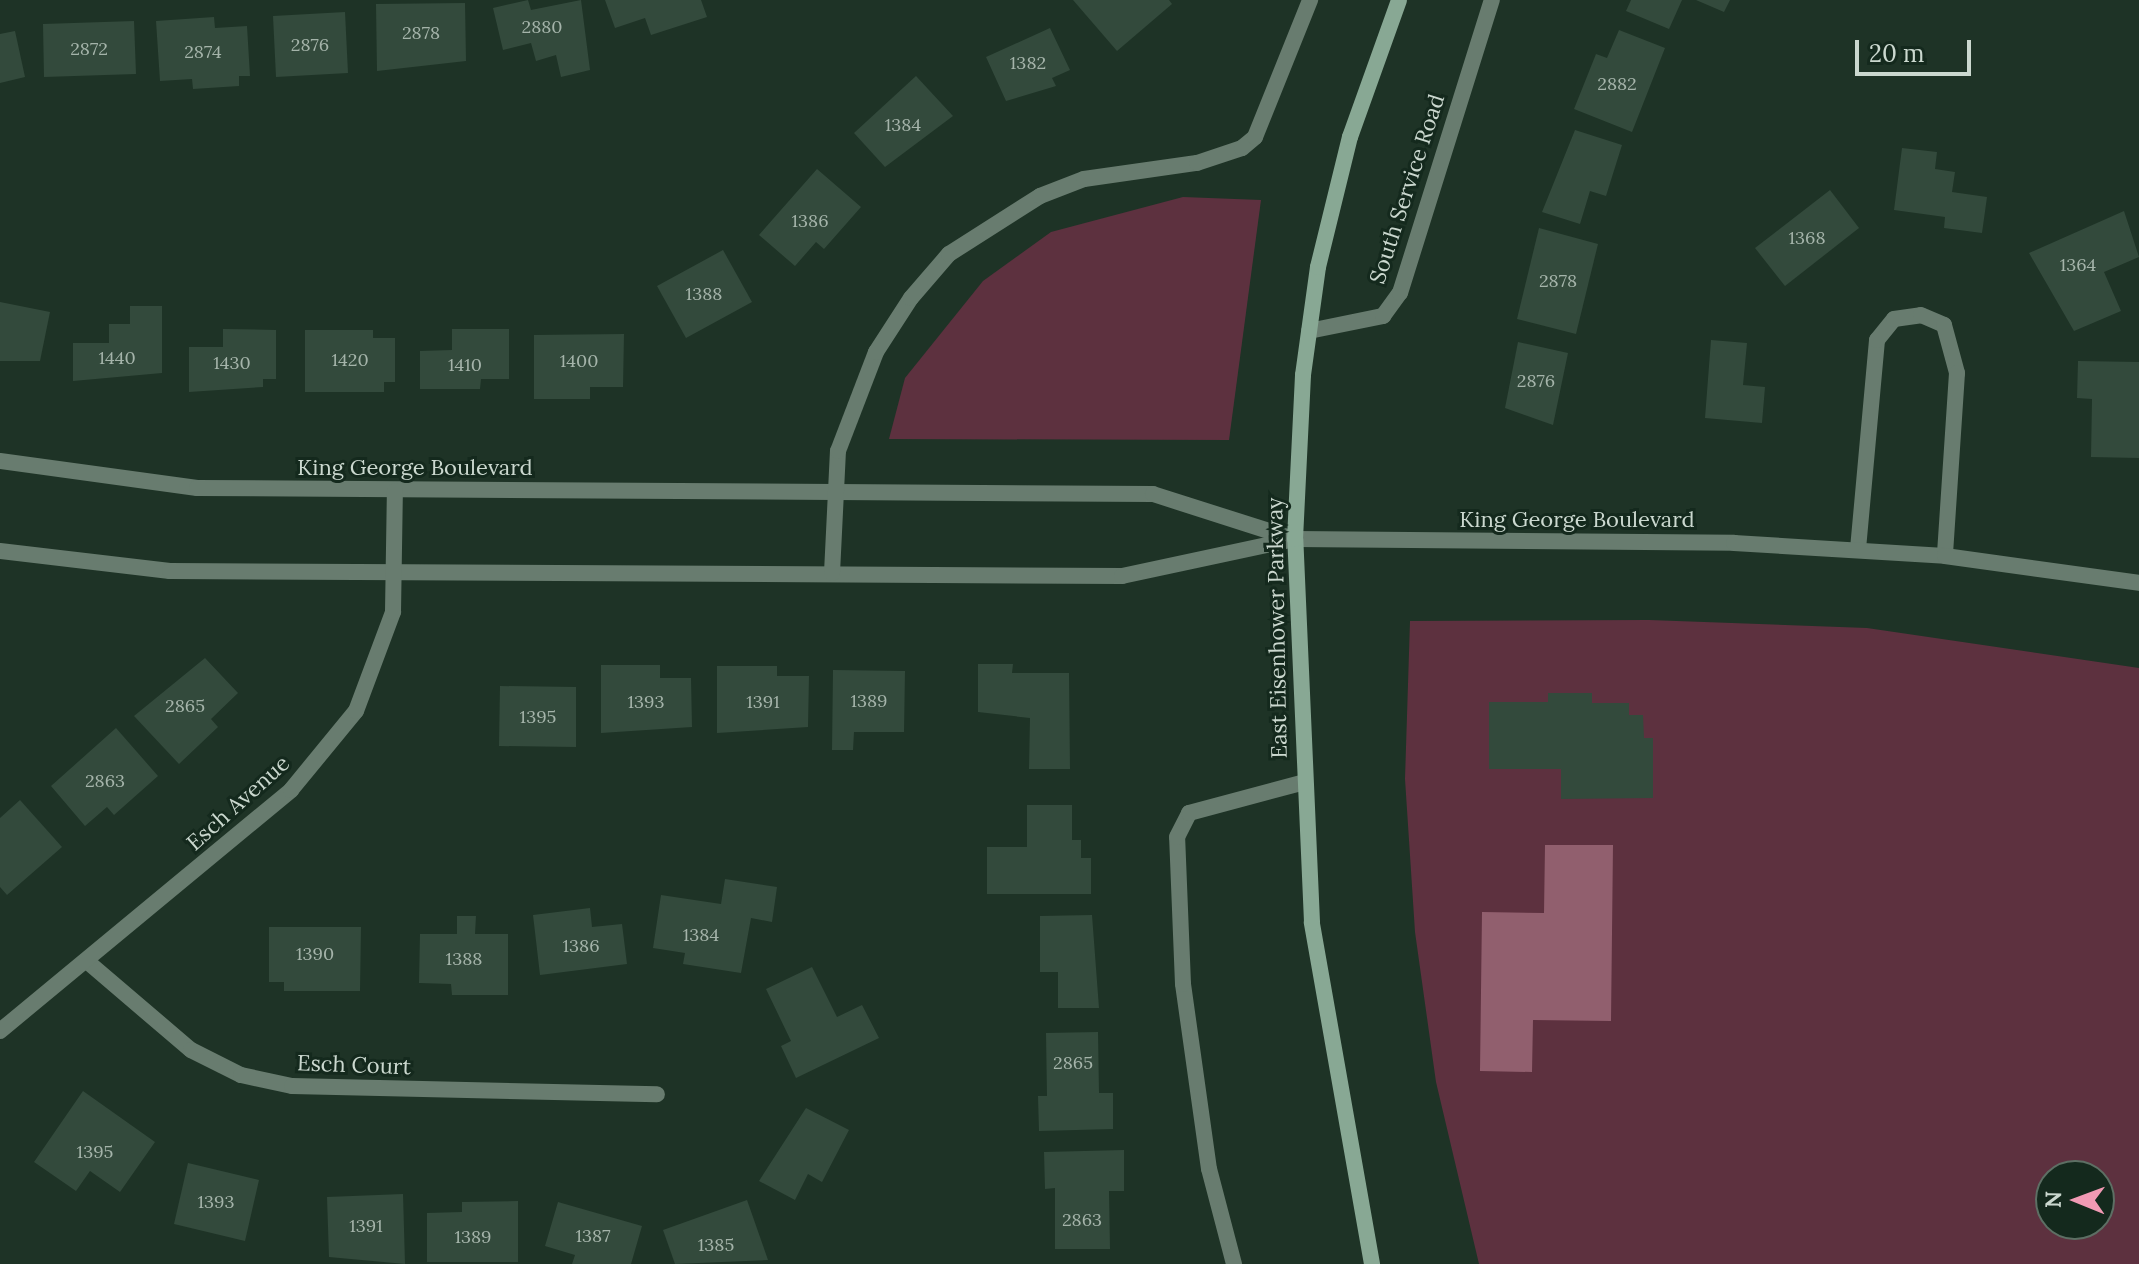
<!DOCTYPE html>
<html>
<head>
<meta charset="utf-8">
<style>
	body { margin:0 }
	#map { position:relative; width:2139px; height:1264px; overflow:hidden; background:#1e3326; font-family:Lora,serif }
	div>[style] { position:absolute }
	.green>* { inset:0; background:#5d313f }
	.water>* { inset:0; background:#915f6e }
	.building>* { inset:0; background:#334a3c }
	.service>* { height:16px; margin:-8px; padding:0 8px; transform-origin:8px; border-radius:8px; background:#687c6f }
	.minor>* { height:16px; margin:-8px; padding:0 8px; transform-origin:8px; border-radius:8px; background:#687c6f }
	.secondary>* { height:16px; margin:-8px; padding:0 8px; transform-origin:8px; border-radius:8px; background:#88a894 }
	span { translate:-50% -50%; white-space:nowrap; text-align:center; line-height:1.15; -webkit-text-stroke:6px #14291d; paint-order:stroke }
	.number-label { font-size:18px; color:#a5b4aa }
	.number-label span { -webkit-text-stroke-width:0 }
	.street-label { font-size:22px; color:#cbd8cf }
	.north { position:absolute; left:2035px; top:1160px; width:80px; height:80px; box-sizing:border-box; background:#14291d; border:2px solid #5d6f64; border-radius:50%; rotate:271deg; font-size:22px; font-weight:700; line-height:32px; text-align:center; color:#cbd8cf }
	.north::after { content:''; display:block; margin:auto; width:28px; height:36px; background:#f19ab4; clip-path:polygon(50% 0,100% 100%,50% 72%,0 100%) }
	.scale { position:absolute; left:1855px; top:40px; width:116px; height:36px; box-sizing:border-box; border:4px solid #cbd8cf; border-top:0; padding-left:10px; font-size:24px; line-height:28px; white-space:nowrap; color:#cbd8cf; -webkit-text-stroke:6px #14291d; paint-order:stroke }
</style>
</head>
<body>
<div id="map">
	<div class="green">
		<div style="clip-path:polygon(1183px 197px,1261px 200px,1229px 440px,889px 439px,905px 378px,983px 281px,1051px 232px)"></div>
		<div style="clip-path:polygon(evenodd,1649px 620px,1867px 628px,2139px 668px,2139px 1264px,1479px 1264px,1436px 1082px,1415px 932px,1405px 779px,1410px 621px,1649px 620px,2051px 1176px,2099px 1176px,2099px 1224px,2051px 1224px,2051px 1176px)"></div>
	</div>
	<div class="water">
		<div style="clip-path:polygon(1545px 845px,1613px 845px,1611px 1021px,1533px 1020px,1532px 1072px,1480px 1071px,1482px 912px,1544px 913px)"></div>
	</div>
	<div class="building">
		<div style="clip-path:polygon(528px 0,531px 10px,581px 0,590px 70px,561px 77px,556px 55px,536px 61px,531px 43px,503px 50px,493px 8px)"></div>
		<div style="clip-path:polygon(605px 0,701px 0,707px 17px,651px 35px,645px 18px,615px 28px)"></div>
		<div style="clip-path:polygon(1073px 0,1169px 0,1172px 4px,1117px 51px)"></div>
		<div style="clip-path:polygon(1631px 0,1682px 0,1669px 29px,1626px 11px)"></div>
		<div style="clip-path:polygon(1696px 0,1730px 0,1724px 12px)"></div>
		<div style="clip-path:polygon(465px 3px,466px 61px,377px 71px,376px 4px)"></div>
		<div style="clip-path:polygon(345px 12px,348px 73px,276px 77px,273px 16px)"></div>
		<div style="clip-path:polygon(214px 17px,215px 28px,247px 26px,250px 76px,239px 76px,239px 86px,193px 89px,192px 79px,160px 81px,156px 21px)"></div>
		<div style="clip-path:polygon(134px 21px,136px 74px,44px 77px,43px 24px)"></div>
		<div style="clip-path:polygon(1050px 28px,1070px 70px,1052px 78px,1056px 86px,1006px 101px,986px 57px)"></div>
		<div style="clip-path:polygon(1619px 30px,1665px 48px,1632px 132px,1574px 109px,1596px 54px,1607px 58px)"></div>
		<div style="clip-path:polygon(15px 31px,25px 77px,0 83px,0 34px)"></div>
		<div style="clip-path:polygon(916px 76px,953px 116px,885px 167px,854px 133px)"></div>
		<div style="clip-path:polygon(1575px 130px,1622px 145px,1606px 196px,1590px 191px,1580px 224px,1542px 212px)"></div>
		<div style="clip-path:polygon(1902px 148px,1937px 152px,1935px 169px,1955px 172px,1952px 192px,1987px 197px,1982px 233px,1944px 228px,1945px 217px,1894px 210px)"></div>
		<div style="clip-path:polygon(817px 169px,861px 207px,824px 249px,816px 242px,795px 266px,759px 235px)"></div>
		<div style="clip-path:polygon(1830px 190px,1859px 228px,1785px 286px,1755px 248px)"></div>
		<div style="clip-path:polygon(2124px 211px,2139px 257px,2104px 272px,2121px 311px,2074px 331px,2029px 253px)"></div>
		<div style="clip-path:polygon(1539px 228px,1598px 244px,1576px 334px,1517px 319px)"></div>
		<div style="clip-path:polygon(723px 250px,752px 302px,686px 338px,657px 286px)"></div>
		<div style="clip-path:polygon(0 302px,50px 312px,40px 361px,0 361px)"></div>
		<div style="clip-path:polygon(130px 306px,162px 306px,162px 373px,73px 381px,73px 343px,109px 343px,109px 324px,130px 324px)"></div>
		<div style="clip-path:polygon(223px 329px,276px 330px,276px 379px,263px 379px,263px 387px,189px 392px,189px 347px,223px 347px)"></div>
		<div style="clip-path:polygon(452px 329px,509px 329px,509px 379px,481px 379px,480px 389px,420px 389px,420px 351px,452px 350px)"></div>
		<div style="clip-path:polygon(305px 330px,373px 330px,373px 338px,395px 338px,395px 382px,384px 382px,384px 392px,305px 392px)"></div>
		<div style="clip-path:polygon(624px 334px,623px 387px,590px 387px,590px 399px,534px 399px,534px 335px)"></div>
		<div style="clip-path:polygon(1711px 340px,1747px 343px,1743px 385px,1765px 387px,1762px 423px,1705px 418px)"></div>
		<div style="clip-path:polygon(1518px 342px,1568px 353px,1553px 425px,1505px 408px)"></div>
		<div style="clip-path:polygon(2078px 361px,2139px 362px,2139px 458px,2091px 457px,2092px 399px,2077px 398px)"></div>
		<div style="clip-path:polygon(205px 658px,238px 693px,211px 719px,218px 727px,179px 764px,134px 716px)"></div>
		<div style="clip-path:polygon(978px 664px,1013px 664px,1012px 673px,1069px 673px,1070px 769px,1029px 769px,1030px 718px,978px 712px)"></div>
		<div style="clip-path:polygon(601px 665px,660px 665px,660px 678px,691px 678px,692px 727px,601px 733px)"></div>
		<div style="clip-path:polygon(717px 666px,777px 666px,777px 676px,809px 676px,808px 727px,717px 733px)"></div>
		<div style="clip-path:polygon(833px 670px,905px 671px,904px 732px,854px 732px,853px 750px,832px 750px)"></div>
		<div style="clip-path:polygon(500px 686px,576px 687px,576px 747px,499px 746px)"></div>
		<div style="clip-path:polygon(1548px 693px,1592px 693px,1592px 703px,1629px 703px,1629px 715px,1643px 715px,1644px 738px,1653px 738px,1653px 798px,1561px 799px,1561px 769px,1489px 769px,1489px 702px,1548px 702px)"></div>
		<div style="clip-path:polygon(116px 728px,158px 776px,114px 815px,107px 807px,85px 826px,51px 786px)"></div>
		<div style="clip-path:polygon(20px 800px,62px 847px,7px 895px,0 887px,0 818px)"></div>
		<div style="clip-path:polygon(1027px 805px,1072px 805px,1072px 840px,1081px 840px,1081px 858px,1091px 858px,1091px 894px,987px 894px,987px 847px,1027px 847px)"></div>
		<div style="clip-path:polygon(725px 879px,777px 887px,772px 922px,751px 918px,741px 973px,683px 964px,685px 953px,653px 948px,661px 895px,721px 904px)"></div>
		<div style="clip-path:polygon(590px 908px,592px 927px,622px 924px,627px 964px,540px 975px,533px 915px)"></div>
		<div style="clip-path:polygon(1092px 915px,1099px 1008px,1058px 1008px,1058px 972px,1040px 972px,1040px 916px)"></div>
		<div style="clip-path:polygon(457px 916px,476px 916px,475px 934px,508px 934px,508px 995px,452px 995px,451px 984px,419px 983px,420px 934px,457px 934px)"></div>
		<div style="clip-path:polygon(269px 927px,361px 927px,360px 991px,284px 991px,284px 982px,269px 982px)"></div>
		<div style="clip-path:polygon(812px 967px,837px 1017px,862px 1005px,879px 1038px,796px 1078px,781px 1046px,791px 1041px,766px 989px)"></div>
		<div style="clip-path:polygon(1098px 1032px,1099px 1093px,1113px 1093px,1113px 1129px,1039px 1131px,1038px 1096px,1047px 1096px,1046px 1033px)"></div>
		<div style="clip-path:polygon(83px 1091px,155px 1142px,120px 1192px,90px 1171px,76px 1191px,34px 1162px)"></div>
		<div style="clip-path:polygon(806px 1108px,849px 1130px,822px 1182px,808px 1174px,795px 1200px,759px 1181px)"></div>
		<div style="clip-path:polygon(1124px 1150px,1124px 1191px,1109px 1191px,1110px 1249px,1055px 1249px,1055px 1188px,1045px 1189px,1044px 1152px)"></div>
		<div style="clip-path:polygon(188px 1163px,259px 1180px,245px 1241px,174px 1224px)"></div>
		<div style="clip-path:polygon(403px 1194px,405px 1264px,329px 1257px,327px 1197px)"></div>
		<div style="clip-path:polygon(747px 1200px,768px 1260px,675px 1264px,663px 1230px)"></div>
		<div style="clip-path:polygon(518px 1201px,518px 1262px,427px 1262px,427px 1213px,462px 1212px,462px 1202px)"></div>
		<div style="clip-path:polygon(558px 1202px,642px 1226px,631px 1264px,572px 1264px,575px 1255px,545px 1246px)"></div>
	</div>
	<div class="service">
		<div style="left:1234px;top:1264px;width:98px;rotate:-104.7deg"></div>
		<div style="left:1209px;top:1169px;width:187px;rotate:-98deg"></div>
		<div style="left:1183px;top:984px;width:147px;rotate:-92.3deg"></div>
		<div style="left:1177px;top:837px;width:27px;rotate:-63deg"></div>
		<div style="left:1189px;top:813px;width:116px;rotate:-15deg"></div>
	</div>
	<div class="minor">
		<div style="left:1309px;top:331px;width:76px;rotate:-11.5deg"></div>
		<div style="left:1383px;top:316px;width:29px;rotate:-54deg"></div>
		<div style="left:1400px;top:293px;width:307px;rotate:-72.6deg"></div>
		<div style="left:0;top:461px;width:199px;rotate:7.8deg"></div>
		<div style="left:197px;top:488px;width:956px;rotate:0.36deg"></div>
		<div style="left:1153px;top:494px;width:148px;rotate:17.7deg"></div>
		<div style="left:1858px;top:549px;width:210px;rotate:-84.8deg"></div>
		<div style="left:1877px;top:340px;width:27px;rotate:-51deg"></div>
		<div style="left:1894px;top:319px;width:27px;rotate:-8deg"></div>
		<div style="left:1921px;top:315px;width:25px;rotate:23deg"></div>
		<div style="left:1944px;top:325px;width:50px;rotate:74.8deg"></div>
		<div style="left:1957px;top:373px;width:183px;rotate:93.8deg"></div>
		<div style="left:0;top:551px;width:171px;rotate:6.7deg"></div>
		<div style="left:170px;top:571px;width:952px;rotate:0.3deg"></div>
		<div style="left:1122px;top:576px;width:177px;rotate:-12.1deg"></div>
		<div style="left:1295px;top:539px;width:439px;rotate:0.5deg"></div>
		<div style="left:1734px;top:543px;width:211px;rotate:3.5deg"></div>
		<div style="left:1945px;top:556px;width:196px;rotate:7.9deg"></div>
		<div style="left:832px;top:573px;width:122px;rotate:-87.2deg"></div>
		<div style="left:838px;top:451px;width:106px;rotate:-69deg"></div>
		<div style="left:876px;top:352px;width:64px;rotate:-57.1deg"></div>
		<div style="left:911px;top:298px;width:58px;rotate:-49.2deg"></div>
		<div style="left:949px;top:254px;width:108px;rotate:-32.5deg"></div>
		<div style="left:1040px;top:196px;width:47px;rotate:-21.1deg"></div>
		<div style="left:1084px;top:179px;width:114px;rotate:-8.1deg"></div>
		<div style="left:1197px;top:163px;width:47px;rotate:-18.4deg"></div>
		<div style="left:1242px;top:148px;width:17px;rotate:-40deg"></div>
		<div style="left:1255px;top:137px;width:148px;rotate:-68.1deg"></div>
		<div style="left:89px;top:963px;width:134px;rotate:40.5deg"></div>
		<div style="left:191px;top:1050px;width:56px;rotate:26.6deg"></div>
		<div style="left:241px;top:1075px;width:52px;rotate:12.2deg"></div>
		<div style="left:292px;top:1086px;width:365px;rotate:1.3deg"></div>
		<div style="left:0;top:1031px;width:378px;rotate:-39.6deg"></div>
		<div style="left:291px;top:790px;width:102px;rotate:-50.6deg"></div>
		<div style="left:356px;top:711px;width:106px;rotate:-69.5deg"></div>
		<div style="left:393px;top:612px;width:121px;rotate:-89.1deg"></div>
	</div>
	<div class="secondary">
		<div style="left:1372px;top:1264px;width:347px;rotate:-100deg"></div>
		<div style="left:1312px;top:922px;width:383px;rotate:-92.5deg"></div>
		<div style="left:1295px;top:539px;width:164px;rotate:-87.2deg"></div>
		<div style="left:1303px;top:375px;width:109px;rotate:-82.1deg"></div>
		<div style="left:1318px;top:267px;width:134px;rotate:-76.2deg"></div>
		<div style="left:1350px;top:137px;width:145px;rotate:-70.3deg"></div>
	</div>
	<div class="number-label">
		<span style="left:542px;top:27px">2880</span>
		<span style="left:421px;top:33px">2878</span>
		<span style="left:310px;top:45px">2876</span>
		<span style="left:89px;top:49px">2872</span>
		<span style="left:203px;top:52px">2874</span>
		<span style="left:1028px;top:63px">1382</span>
		<span style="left:1617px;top:84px">2882</span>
		<span style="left:903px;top:125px">1384</span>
		<span style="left:810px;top:221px">1386</span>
		<span style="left:1807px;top:238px">1368</span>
		<span style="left:2078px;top:265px">1364</span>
		<span style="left:1558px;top:281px">2878</span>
		<span style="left:704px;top:294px">1388</span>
		<span style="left:117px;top:358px">1440</span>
		<span style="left:350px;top:360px">1420</span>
		<span style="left:579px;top:361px">1400</span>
		<span style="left:232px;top:363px">1430</span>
		<span style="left:465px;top:365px">1410</span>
		<span style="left:1536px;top:381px">2876</span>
		<span style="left:869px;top:701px">1389</span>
		<span style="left:646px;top:702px">1393</span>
		<span style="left:763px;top:702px">1391</span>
		<span style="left:185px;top:706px">2865</span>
		<span style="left:538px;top:717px">1395</span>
		<span style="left:105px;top:781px">2863</span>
		<span style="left:701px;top:935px">1384</span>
		<span style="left:581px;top:946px">1386</span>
		<span style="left:315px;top:954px">1390</span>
		<span style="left:464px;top:959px">1388</span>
		<span style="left:1073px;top:1063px">2865</span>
		<span style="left:95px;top:1152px">1395</span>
		<span style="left:216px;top:1202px">1393</span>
		<span style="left:1082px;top:1220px">2863</span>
		<span style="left:366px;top:1226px">1391</span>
		<span style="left:593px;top:1236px">1387</span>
		<span style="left:473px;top:1237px">1389</span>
		<span style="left:716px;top:1245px">1385</span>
	</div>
	<div class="street-label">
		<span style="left:1407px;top:189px;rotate:-72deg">South Service Road</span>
		<span style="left:415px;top:468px">King George Boulevard</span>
		<span style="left:1577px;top:520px">King George Boulevard</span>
		<span style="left:1277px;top:628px;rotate:-91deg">East Eisenhower Parkway</span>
		<span style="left:238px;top:803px;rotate:-42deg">Esch Avenue</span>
		<span style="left:354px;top:1065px;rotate:2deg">Esch Court</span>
	</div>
	<div class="north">N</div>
	<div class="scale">20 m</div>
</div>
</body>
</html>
